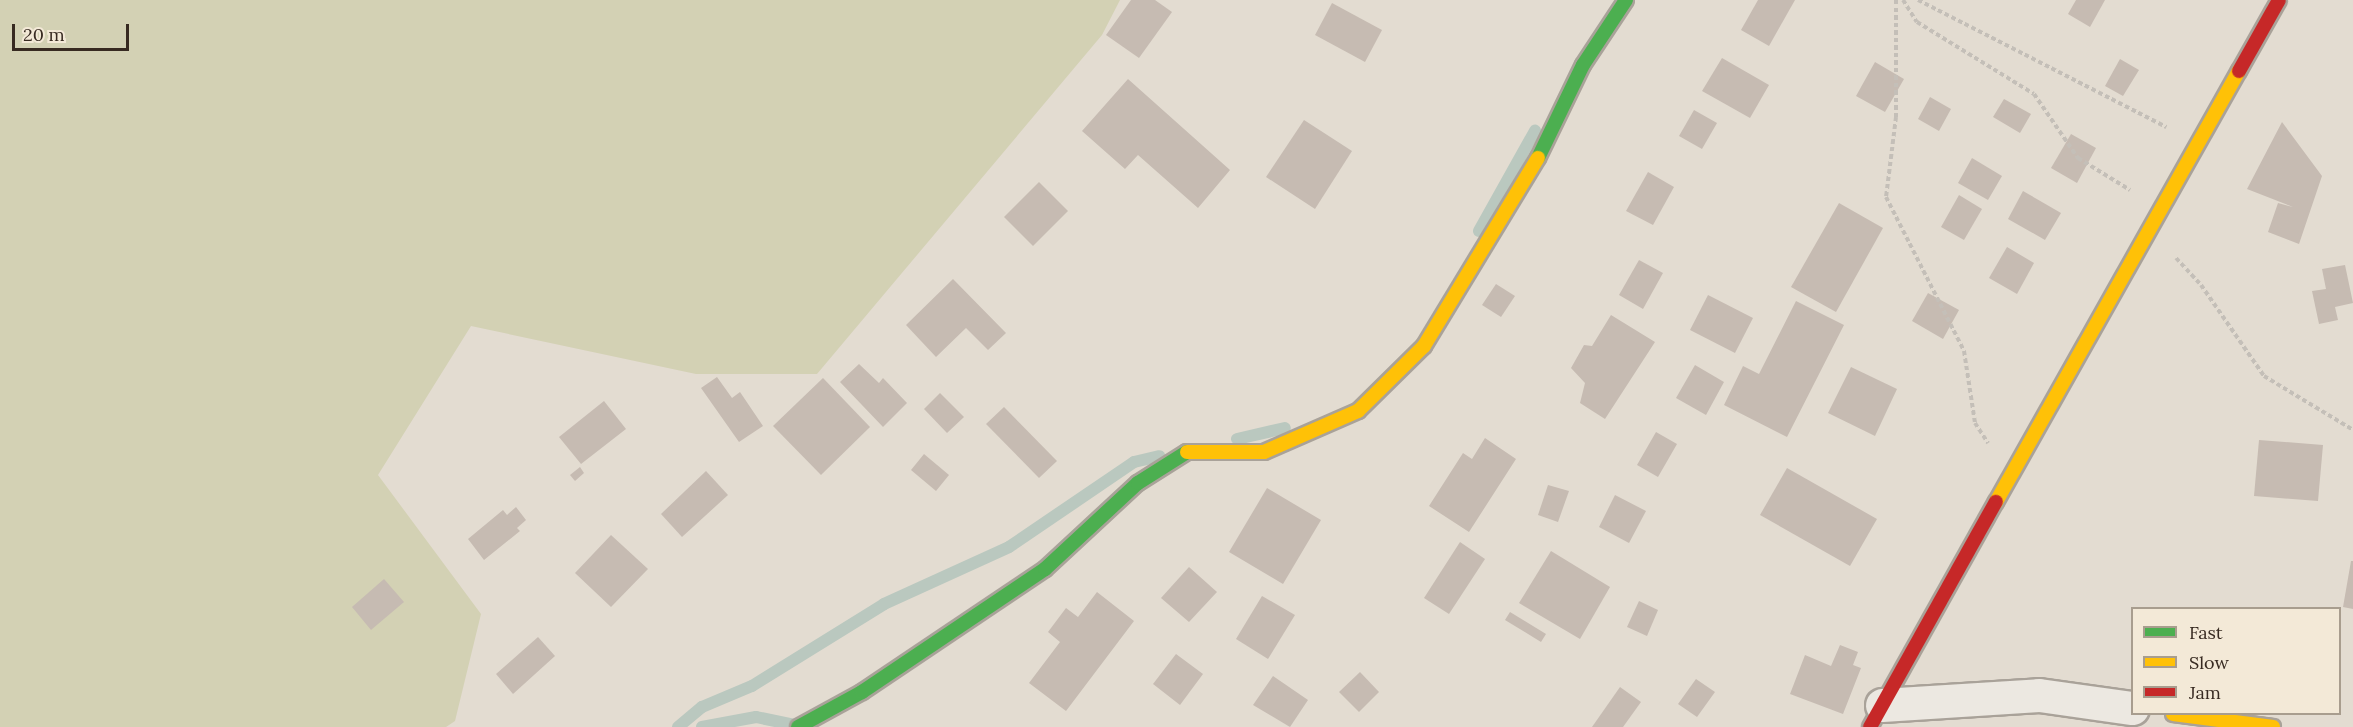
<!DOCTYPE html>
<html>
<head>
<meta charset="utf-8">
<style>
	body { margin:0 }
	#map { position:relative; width:2353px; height:727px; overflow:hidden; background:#e3dcd1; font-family:Lora,serif }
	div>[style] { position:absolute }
	.green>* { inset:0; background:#d3d1b4 }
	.stream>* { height:12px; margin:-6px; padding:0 6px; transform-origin:6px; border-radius:6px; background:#bac8bf }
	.building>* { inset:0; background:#c6bbb2 }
	.path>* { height:4px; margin-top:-2px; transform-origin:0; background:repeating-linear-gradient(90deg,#c4bfb8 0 4.5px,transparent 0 7.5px) }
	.roads { filter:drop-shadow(2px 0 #a9a299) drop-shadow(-2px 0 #a9a299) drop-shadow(0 2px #a9a299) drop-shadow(0 -2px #a9a299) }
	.street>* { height:33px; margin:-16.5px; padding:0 16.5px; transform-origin:16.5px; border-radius:16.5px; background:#ece8e1 }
	.fast>* { height:14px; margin:-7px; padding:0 7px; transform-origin:7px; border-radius:7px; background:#4caf50 }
	.slow>* { height:14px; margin:-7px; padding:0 7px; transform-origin:7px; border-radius:7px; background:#ffc107 }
	.jam>* { height:14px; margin:-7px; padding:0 7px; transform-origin:7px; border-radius:7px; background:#c62828 }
	span { translate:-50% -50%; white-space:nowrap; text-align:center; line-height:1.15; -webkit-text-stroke:5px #f3e9d7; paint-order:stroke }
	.legend { position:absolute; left:2131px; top:607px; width:210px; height:108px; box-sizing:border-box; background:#f3e9d7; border:2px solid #a89d8e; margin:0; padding:8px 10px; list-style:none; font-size:18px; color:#372a21 }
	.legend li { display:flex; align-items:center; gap:12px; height:30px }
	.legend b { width:30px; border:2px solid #a89d8e }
	.scale { position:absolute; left:12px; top:24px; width:117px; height:27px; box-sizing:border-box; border:3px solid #372a21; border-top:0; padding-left:8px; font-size:18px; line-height:21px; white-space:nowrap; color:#372a21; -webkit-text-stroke:4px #f3e9d7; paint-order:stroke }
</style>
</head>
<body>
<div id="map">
	<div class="green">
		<div style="clip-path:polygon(0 0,1120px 0,1102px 35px,817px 374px,696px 374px,471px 326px,378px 475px,481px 614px,455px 721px,446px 727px,0 727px)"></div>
	</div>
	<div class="stream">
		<div style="left:1479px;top:231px;width:115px;rotate:-60.8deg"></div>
		<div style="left:1237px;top:439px;width:49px;rotate:-12.9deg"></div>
		<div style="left:678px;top:727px;width:31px;rotate:-40deg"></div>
		<div style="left:702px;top:707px;width:54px;rotate:-22.8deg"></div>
		<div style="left:752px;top:686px;width:155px;rotate:-31.8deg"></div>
		<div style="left:884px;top:604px;width:137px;rotate:-24.5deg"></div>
		<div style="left:1009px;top:547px;width:151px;rotate:-34.2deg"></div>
		<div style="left:1134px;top:462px;width:26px;rotate:-13deg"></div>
		<div style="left:702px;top:727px;width:55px;rotate:-10.5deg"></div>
		<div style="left:756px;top:717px;width:44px;rotate:11.8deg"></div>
	</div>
	<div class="building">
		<div style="clip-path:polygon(1131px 0,1155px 0,1172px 12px,1139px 58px,1106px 35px)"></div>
		<div style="clip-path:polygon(1758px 0,1795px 0,1769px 46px,1741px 30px)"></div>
		<div style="clip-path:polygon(2076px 0,2105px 0,2090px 27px,2068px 14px)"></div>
		<div style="clip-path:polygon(1332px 3px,1382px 30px,1365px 62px,1315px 35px)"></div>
		<div style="clip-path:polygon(1722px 58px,1769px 85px,1750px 118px,1702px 91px)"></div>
		<div style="clip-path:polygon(2120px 59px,2139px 70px,2123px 96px,2105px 86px)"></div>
		<div style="clip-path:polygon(1875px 62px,1904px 79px,1885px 112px,1856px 96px)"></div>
		<div style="clip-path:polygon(1128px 79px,1230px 170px,1198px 208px,1138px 155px,1125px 169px,1082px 131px)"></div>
		<div style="clip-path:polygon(1930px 97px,1951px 109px,1939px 131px,1918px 119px)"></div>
		<div style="clip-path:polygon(2004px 99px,2031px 114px,2020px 133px,1993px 117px)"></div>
		<div style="clip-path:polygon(1694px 110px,1717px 123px,1702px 149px,1679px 136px)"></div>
		<div style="clip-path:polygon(1304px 120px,1352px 151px,1315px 209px,1266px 177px)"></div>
		<div style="clip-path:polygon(2282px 122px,2322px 176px,2299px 244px,2268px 232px,2278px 203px,2293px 207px,2247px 189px)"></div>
		<div style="clip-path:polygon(2071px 134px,2096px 148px,2077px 183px,2051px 168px)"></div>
		<div style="clip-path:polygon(1972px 158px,2002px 176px,1988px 200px,1958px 183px)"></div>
		<div style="clip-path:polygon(1648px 172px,1674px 187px,1653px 225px,1626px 211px)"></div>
		<div style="clip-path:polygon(1039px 182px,1068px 211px,1033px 246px,1004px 217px)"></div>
		<div style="clip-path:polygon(2023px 191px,2061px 213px,2045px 240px,2008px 219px)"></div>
		<div style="clip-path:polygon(1959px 195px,1982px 209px,1964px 240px,1941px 227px)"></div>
		<div style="clip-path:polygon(1839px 203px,1883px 228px,1836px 312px,1791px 287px)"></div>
		<div style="clip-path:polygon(2007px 247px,2034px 263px,2017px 294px,1989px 278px)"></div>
		<div style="clip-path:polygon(1639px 260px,1663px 273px,1643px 309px,1619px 295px)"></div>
		<div style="clip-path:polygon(2345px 265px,2353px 303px,2335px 307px,2338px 320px,2319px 324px,2312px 291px,2326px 289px,2322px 269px)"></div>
		<div style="clip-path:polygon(953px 279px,1006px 333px,988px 350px,966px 328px,936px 357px,906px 325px)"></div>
		<div style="clip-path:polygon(1496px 284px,1515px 296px,1501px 317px,1482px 305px)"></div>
		<div style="clip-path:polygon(1928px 293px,1959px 310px,1943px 339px,1912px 321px)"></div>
		<div style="clip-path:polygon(1708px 295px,1753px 318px,1735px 353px,1690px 330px)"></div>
		<div style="clip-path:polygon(1796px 301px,1844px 325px,1787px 437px,1724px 405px,1743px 366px,1759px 374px)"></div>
		<div style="clip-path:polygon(1611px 315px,1655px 342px,1605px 419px,1580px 403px,1585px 383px,1571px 368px,1584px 345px,1592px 346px)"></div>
		<div style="clip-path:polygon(859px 364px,879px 383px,883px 378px,907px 403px,883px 427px,840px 382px)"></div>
		<div style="clip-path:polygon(1695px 365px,1724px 382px,1706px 415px,1676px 398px)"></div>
		<div style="clip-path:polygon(1851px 367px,1897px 389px,1875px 436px,1828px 413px)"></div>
		<div style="clip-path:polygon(717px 377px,732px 398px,740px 392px,763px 426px,739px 442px,701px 388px)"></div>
		<div style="clip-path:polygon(823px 378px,870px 427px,821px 475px,773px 426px)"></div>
		<div style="clip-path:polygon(940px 393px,964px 417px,947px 433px,924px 409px)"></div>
		<div style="clip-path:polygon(604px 401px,626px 429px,581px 464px,559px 437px)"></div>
		<div style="clip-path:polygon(1004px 407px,1057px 461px,1039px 478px,986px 424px)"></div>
		<div style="clip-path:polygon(1656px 432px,1677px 444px,1658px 477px,1637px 465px)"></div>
		<div style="clip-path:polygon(1485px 438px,1516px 459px,1469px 532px,1429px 506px,1463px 453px,1472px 459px)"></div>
		<div style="clip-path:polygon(2259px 440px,2323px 445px,2318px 501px,2254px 496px)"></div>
		<div style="clip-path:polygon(924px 454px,949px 475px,936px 491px,911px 470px)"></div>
		<div style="clip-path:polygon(580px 467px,584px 473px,575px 481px,570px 475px)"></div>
		<div style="clip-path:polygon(1787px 468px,1877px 519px,1850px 566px,1760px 515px)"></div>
		<div style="clip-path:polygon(706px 471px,728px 495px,682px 537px,661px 514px)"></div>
		<div style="clip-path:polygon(1548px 485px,1569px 491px,1558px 522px,1538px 515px)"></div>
		<div style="clip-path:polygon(1267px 488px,1321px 520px,1283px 584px,1229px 552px)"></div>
		<div style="clip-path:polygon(1615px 495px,1646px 511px,1629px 543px,1599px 527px)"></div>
		<div style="clip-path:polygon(516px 507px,526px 520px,517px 528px,520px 531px,484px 560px,468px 539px,503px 510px,507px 515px)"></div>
		<div style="clip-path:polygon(611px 535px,648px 569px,611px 607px,575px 573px)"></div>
		<div style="clip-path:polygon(1460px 542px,1485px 559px,1449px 614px,1424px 598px)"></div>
		<div style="clip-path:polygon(1551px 551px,1610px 587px,1580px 639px,1519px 603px)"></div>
		<div style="clip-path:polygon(2351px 561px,2353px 561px,2353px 609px,2343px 607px)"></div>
		<div style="clip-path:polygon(1189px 567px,1217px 592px,1189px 622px,1161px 598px)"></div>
		<div style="clip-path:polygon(384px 579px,404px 602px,371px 630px,352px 607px)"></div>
		<div style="clip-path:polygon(1097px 592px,1134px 621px,1066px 711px,1029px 683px,1060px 642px,1048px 632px,1066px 608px,1078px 617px)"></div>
		<div style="clip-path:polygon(1262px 596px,1295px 615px,1268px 659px,1236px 639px)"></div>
		<div style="clip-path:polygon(1639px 601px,1658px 610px,1647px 636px,1627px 627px)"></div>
		<div style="clip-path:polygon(1510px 612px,1546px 634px,1541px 642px,1505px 620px)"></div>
		<div style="clip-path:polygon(538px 637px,555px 656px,513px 694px,496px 674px)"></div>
		<div style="clip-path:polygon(1840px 645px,1858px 652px,1853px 665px,1861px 668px,1843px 714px,1790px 694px,1805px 655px,1831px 666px)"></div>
		<div style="clip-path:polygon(1176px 654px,1203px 674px,1180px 705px,1153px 684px)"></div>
		<div style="clip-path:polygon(1360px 672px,1379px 692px,1359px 712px,1339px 692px)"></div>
		<div style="clip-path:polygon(1273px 676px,1308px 700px,1290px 727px,1253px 705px)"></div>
		<div style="clip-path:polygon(1696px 679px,1715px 692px,1697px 717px,1678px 704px)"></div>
		<div style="clip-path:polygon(1620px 687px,1641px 702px,1623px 727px,1592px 727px)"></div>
	</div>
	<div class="path">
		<div style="left:1896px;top:0;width:117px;rotate:90deg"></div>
		<div style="left:1896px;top:117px;width:81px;rotate:97.1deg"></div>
		<div style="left:1886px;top:197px;width:173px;rotate:63.1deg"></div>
		<div style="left:1964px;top:351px;width:73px;rotate:81.3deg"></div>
		<div style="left:1975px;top:423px;width:24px;rotate:57deg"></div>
		<div style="left:1903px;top:0;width:26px;rotate:58deg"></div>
		<div style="left:1917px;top:22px;width:137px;rotate:31.6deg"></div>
		<div style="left:2034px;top:94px;width:78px;rotate:55.5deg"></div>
		<div style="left:2078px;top:158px;width:61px;rotate:31.6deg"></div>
		<div style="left:1918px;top:0;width:279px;rotate:27.1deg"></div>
		<div style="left:2176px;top:258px;width:37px;rotate:47deg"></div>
		<div style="left:2201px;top:285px;width:111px;rotate:55.3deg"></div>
		<div style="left:2264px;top:376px;width:104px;rotate:31.2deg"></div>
	</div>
	<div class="roads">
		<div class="street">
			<div style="left:1882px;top:705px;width:157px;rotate:-3.6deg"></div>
			<div style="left:2039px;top:695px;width:94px;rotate:8deg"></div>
		</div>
		<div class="fast">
			<div style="left:1538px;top:158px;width:103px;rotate:-64.2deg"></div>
			<div style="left:1583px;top:65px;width:78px;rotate:-56.5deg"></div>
			<div style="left:798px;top:727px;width:73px;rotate:-28.7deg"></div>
			<div style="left:862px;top:692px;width:220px;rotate:-33.9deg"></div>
			<div style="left:1045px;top:569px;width:127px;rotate:-42.8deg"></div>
			<div style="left:1138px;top:483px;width:58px;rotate:-32.3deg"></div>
		</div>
		<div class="slow">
			<div style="left:1187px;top:452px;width:77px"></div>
			<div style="left:1264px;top:452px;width:103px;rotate:-23.6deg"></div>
			<div style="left:1358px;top:411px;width:93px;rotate:-44.6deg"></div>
			<div style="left:1424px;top:346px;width:220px;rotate:-58.8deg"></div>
			<div style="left:1996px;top:502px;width:495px;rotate:-60.6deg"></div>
			<div style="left:2173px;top:714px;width:101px;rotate:7.4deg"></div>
		</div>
		<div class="jam">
			<div style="left:2239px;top:71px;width:81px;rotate:-60.6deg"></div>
			<div style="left:1870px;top:727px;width:258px;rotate:-60.8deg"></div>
		</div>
	</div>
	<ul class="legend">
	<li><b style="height:8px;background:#4caf50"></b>Fast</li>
	<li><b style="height:8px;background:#ffc107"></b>Slow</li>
	<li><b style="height:8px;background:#c62828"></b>Jam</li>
	</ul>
	<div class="scale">20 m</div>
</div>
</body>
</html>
